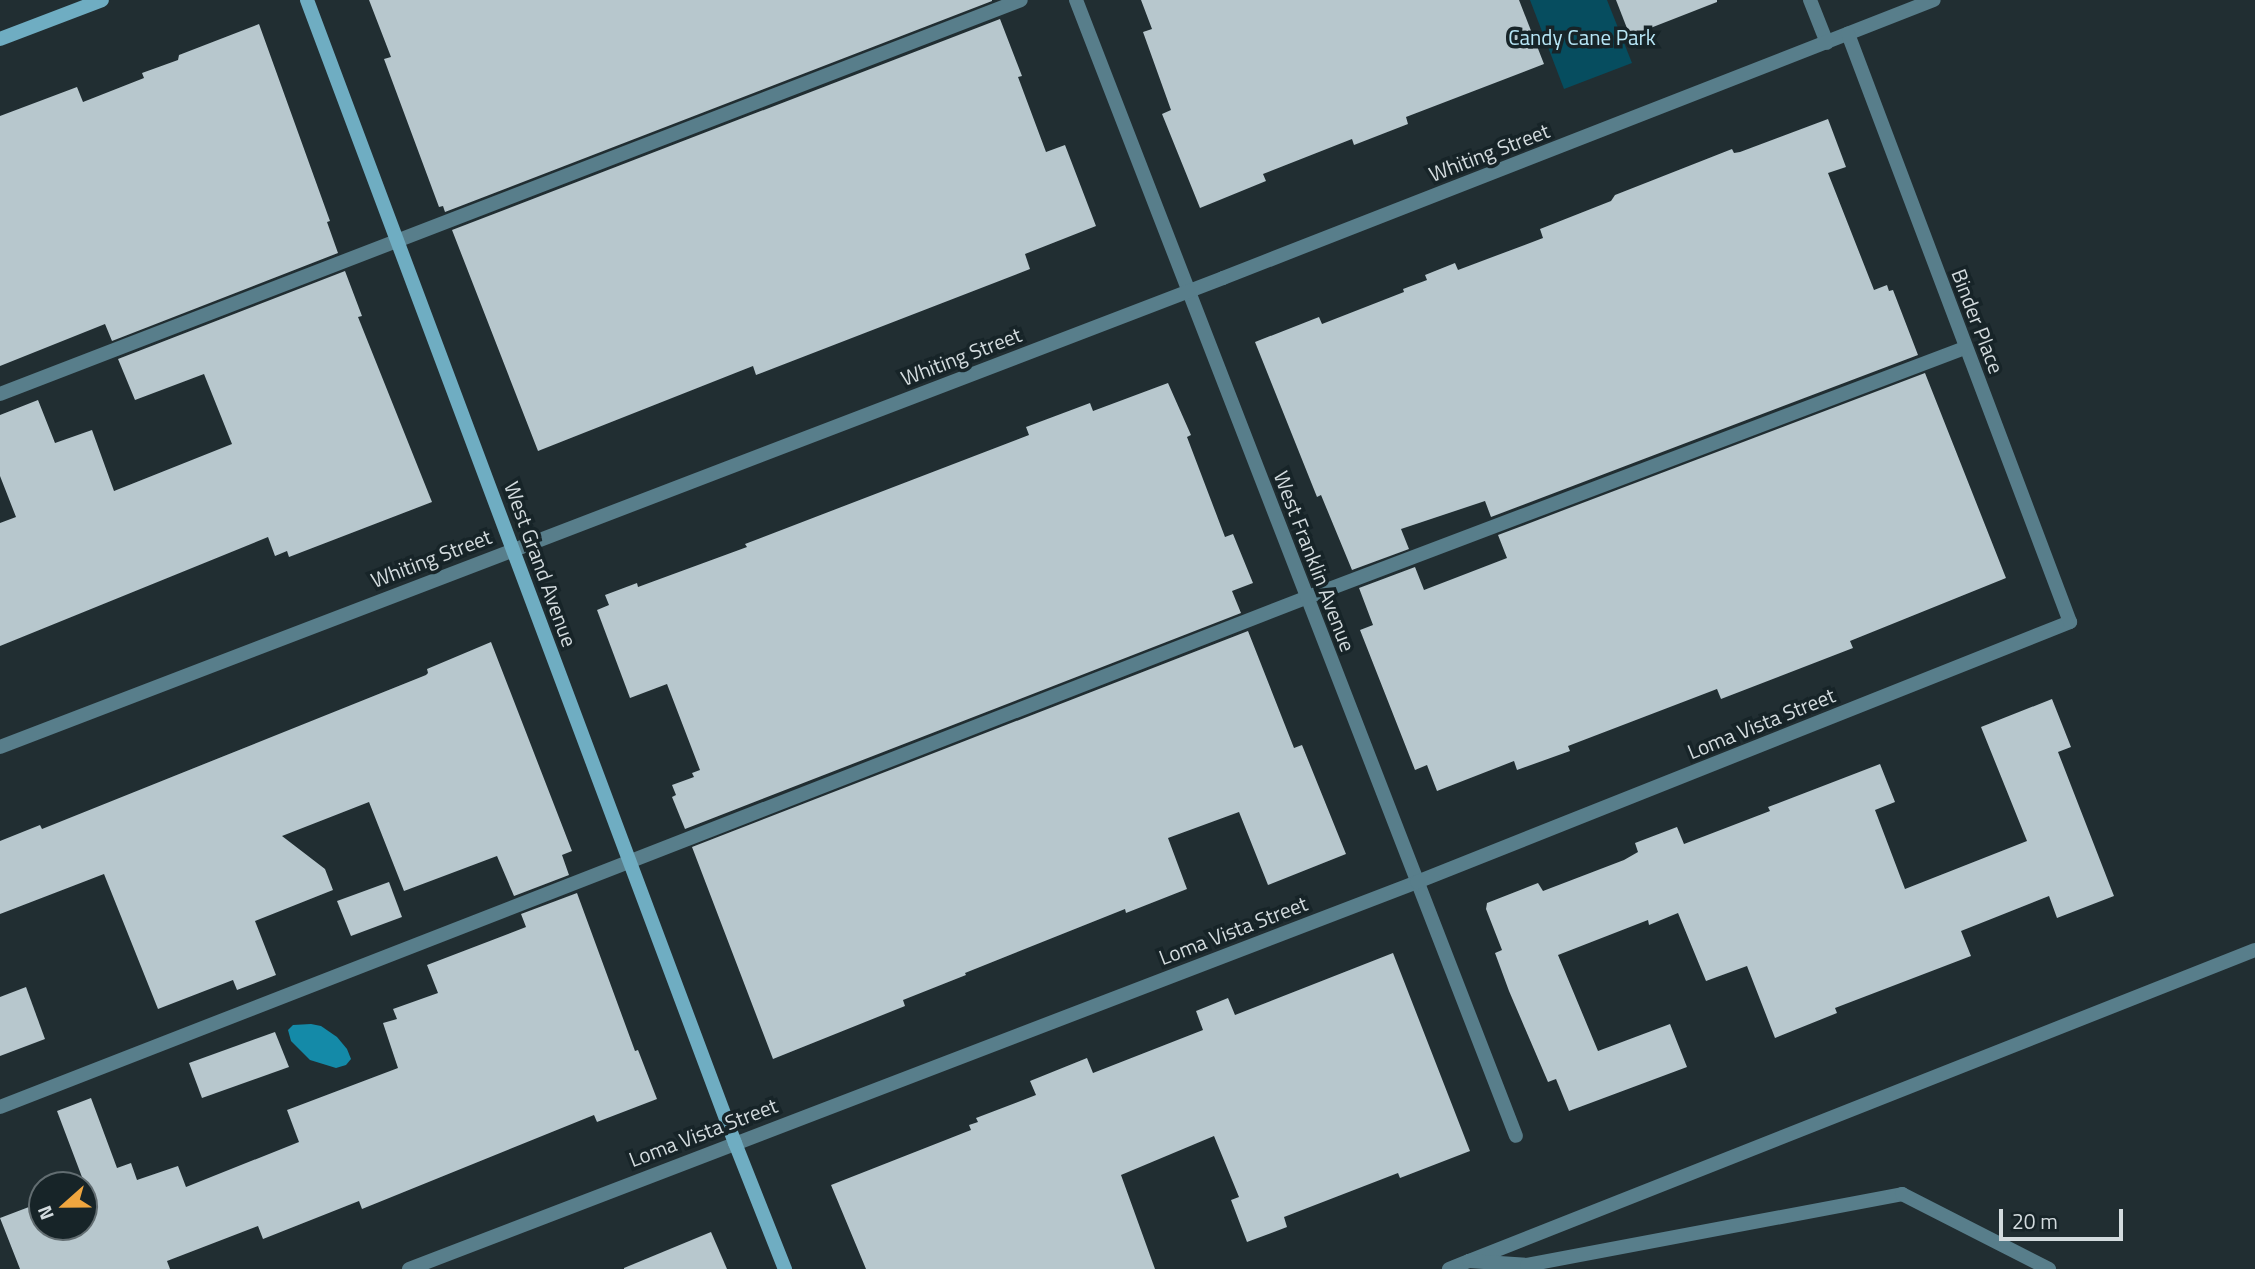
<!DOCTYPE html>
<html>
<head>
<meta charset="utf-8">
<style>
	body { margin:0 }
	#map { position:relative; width:2255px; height:1269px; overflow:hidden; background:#212e32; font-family:"Titillium Web",sans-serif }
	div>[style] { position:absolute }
	.green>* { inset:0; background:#064d5f }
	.water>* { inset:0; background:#148aa8 }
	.building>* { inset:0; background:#b7c7cd }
	.lane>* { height:14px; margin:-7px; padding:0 7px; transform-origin:7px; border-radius:7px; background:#587e8b }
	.street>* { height:14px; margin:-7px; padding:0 7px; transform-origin:7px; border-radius:7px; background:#587e8b }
	.secondary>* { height:14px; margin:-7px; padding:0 7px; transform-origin:7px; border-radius:7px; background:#6fadc2 }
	span { translate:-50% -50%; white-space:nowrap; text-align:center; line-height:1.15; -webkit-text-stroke:7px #172428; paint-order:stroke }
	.park-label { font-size:21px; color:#b7e6f6 }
	.street-label { font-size:21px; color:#d3dbde }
	.north { position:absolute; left:28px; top:1171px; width:70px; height:70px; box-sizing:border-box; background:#172428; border:2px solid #626d71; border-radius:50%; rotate:249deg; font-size:19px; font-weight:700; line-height:28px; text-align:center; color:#d3dbde }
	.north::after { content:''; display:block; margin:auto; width:24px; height:32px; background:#f0a63f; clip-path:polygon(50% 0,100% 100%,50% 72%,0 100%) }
	.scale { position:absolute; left:1999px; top:1209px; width:124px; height:32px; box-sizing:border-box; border:4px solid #d3dbde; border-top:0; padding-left:9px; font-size:21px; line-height:24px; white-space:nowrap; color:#d3dbde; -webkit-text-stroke:5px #172428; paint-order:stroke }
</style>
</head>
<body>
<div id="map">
	<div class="green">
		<div style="clip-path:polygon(1530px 0,1607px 0,1632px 63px,1564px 89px)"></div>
	</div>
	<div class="water">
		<div style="clip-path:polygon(311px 1024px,321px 1026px,337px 1037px,347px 1049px,351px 1059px,346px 1065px,336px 1068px,310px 1060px,291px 1041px,288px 1030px,293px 1025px)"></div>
	</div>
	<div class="building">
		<div style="clip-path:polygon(369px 0,992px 0,992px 1px,445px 212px,443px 206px,439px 207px,384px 59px,391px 57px)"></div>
		<div style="clip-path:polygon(1141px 0,1519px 0,1544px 64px,1406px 117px,1408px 124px,1354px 145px,1352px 139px,1263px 174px,1266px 181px,1200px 208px,1162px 114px,1171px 110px,1143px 32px,1152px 29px)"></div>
		<div style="clip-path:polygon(1616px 0,1717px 0,1717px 2px,1630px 36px)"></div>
		<div style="clip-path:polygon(1000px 19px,1022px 76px,1018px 77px,1046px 152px,1065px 145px,1096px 226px,1025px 254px,1030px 269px,756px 375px,753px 366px,538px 451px,452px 230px)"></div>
		<div style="clip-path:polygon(259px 24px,330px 221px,327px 222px,338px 253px,112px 341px,105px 324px,0 366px,0 116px,77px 87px,83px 102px,144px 78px,142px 73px,178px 60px,179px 55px)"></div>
		<div style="clip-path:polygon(1828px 119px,1846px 167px,1828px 173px,1874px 290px,1887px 285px,1889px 291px,1893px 290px,1918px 355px,1491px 517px,1485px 501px,1401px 529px,1409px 549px,1352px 570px,1321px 495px,1317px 497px,1255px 342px,1319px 317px,1322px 324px,1404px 292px,1403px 289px,1427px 280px,1425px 275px,1455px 263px,1458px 270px,1543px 238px,1540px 229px,1611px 201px,1615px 195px,1732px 149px,1734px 153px,1740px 152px)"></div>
		<div style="clip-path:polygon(345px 271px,362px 316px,358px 317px,432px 502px,289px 557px,287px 551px,275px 556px,268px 537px,0 646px,0 523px,16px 517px,0 476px,0 415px,38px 400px,55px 443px,92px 430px,114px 491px,232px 444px,204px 374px,135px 400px,118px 359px)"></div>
		<div style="clip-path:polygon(1925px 373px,2006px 578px,1850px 641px,1853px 648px,1721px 699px,1717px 689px,1568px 746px,1570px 751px,1517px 770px,1514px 761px,1437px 791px,1427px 765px,1415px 770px,1360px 630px,1373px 625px,1359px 588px,1415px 567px,1424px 590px,1507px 558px,1498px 535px)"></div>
		<div style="clip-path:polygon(1168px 383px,1191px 435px,1187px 437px,1225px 537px,1233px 534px,1253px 583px,1232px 591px,1241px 613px,685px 829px,672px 797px,676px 795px,672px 785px,694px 777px,692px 773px,700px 770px,667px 684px,630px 698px,597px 610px,609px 605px,605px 595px,637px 583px,638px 587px,747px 547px,745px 544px,1029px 435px,1026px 427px,1090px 403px,1093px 411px)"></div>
		<div style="clip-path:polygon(1248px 631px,1294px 748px,1302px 745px,1346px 854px,1268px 885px,1239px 812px,1168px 838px,1187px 889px,1126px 913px,1125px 909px,965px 973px,966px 975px,903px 1000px,905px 1006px,773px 1059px,692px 847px)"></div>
		<div style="clip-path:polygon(491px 642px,572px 851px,562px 855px,569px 875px,514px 896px,497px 856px,404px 891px,369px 802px,282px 836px,325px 869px,333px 890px,255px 921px,276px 975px,237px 990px,233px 980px,158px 1009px,104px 874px,0 914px,0 841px,40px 825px,42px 829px,426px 675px,428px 673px,427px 669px)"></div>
		<div style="clip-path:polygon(2052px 699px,2071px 747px,2058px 752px,2114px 896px,2057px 918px,2049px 896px,1961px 931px,1971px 956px,1835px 1008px,1837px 1013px,1775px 1038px,1747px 966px,1706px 981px,1678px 913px,1649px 925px,1648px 920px,1558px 955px,1598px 1051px,1670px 1024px,1687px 1067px,1569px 1111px,1556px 1079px,1548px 1082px,1509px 991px,1495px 953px,1502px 950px,1486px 909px,1487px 903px,1538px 883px,1543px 891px,1624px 860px,1638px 852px,1635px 843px,1677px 827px,1684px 844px,1770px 811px,1768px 807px,1880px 764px,1895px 802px,1875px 810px,1905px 889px,2027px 841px,1981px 727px)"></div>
		<div style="clip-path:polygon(389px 882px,402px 917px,351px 936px,337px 901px)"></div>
		<div style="clip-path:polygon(577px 893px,635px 1051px,638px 1050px,657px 1099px,597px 1122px,594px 1115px,362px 1209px,359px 1201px,263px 1239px,258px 1226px,167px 1261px,170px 1269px,20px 1269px,0 1218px,42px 1202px,42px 1227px,84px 1227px,85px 1185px,57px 1111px,91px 1098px,117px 1168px,131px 1163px,137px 1180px,178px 1166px,186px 1187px,299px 1142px,287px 1110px,398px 1068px,383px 1023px,397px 1019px,393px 1009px,438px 993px,427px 965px,526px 927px,521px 914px)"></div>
		<div style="clip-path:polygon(1393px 953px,1470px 1151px,1400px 1178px,1398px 1173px,1284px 1217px,1287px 1227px,1247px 1242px,1231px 1200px,1239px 1197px,1214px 1136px,1121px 1175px,1155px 1269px,866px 1269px,831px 1185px,971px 1130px,969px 1125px,978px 1122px,976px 1118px,1036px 1095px,1030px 1081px,1087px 1058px,1093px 1073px,1203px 1030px,1196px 1011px,1228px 998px,1235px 1015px)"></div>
		<div style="clip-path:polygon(26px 987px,45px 1039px,0 1056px,0 997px)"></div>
		<div style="clip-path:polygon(275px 1032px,289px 1067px,202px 1098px,189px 1063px)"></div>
		<div style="clip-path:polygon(711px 1232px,727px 1269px,624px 1269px,624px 1268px)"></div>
	</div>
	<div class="lane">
		<div style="left:0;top:394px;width:1094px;rotate:-21.1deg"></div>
		<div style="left:0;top:1107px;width:1404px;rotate:-21.3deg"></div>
		<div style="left:1308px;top:597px;width:703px;rotate:-20.76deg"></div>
		<div style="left:1469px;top:1261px;width:845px;rotate:-21.59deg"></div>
		<div style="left:1449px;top:1269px;width:22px;rotate:-22deg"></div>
		<div style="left:1469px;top:1261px;width:58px;rotate:3.9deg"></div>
		<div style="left:1527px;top:1265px;width:382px;rotate:-10.7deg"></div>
		<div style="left:1902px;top:1194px;width:165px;rotate:27deg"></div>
	</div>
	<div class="street">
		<div style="left:1076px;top:0;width:1218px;rotate:68.83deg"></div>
		<div style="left:1810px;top:0;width:46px;rotate:68.4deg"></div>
		<div style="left:0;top:747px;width:1310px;rotate:-20.98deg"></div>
		<div style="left:1223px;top:278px;width:763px;rotate:-21.36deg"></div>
		<div style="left:409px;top:1269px;width:1080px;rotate:-21deg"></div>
		<div style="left:1417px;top:882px;width:703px;rotate:-21.71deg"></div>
		<div style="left:2070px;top:622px;width:629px;rotate:-110.68deg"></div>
	</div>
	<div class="secondary">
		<div style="left:307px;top:0;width:1221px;rotate:69.47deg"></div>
		<div style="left:735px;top:1143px;width:136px;rotate:68.4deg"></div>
		<div style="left:0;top:39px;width:109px;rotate:-20.9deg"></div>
	</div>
	<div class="park-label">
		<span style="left:1582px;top:37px">Candy Cane Park</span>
	</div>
	<div class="street-label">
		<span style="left:1489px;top:152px;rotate:-21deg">Whiting Street</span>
		<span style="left:1978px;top:321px;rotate:69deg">Binder Place</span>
		<span style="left:961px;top:356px;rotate:-21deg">Whiting Street</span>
		<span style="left:431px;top:558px;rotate:-21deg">Whiting Street</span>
		<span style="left:1315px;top:561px;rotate:69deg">West Franklin Avenue</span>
		<span style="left:541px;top:564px;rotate:70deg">West Grand Avenue</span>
		<span style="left:1761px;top:723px;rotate:-22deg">Loma Vista Street</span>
		<span style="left:1233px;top:930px;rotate:-21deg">Loma Vista Street</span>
		<span style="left:703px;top:1132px;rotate:-21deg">Loma Vista Street</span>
	</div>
	<div class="north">N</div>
	<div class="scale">20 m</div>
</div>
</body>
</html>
